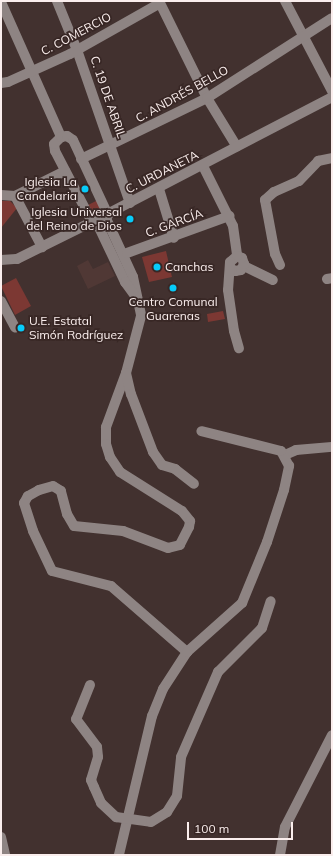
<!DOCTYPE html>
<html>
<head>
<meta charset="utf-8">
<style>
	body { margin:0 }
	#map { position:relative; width:333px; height:856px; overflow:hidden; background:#42312f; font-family:Mulish,sans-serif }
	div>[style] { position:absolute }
	.built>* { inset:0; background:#503835 }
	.green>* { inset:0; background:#7c3833 }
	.minor>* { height:10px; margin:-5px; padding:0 5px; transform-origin:5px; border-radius:5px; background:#8e8483 }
	.dots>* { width:11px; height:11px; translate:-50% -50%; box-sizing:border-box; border:2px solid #382725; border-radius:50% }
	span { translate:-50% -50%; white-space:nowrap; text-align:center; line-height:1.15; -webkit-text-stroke:3.5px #382725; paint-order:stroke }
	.street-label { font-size:12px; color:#faeeed }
	.poi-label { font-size:12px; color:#faeeed }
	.right { translate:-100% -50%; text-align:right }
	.left { translate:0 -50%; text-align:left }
	.frame { position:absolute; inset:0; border:2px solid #faeeed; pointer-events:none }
	.scale { position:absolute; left:187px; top:822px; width:106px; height:18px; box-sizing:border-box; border:2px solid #faeeed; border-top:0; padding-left:5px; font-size:12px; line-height:14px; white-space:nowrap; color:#faeeed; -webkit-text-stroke:3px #382725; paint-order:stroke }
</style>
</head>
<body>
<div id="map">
	<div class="built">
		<div style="clip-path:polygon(88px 260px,93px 269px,108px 262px,115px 276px,88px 289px,77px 266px)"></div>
	</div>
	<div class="green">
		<div style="clip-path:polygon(98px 200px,104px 213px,93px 219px,86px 206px)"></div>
		<div style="clip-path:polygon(1px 201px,10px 201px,17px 208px,1px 228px)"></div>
		<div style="clip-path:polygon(166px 251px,172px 277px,149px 282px,142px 257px)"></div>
		<div style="clip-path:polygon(16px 278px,31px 306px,15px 315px,1px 286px)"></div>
		<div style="clip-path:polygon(223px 311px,225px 319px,208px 322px,207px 314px)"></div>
	</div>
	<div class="minor">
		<div style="left:57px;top:1px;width:53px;rotate:67.8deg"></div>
		<div style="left:77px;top:50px;width:162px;rotate:70.9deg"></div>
		<div style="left:159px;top:1px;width:108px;rotate:63.7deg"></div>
		<div style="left:207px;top:98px;width:57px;rotate:58.5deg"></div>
		<div style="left:285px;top:1px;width:102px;rotate:62.4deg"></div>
		<div style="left:1px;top:2px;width:148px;rotate:66deg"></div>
		<div style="left:1px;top:83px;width:7px;rotate:-8deg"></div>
		<div style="left:8px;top:82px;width:68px;rotate:-24.3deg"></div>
		<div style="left:70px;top:54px;width:103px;rotate:-29.5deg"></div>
		<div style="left:81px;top:159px;width:140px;rotate:-25.8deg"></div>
		<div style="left:207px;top:98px;width:148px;rotate:-32.6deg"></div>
		<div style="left:203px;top:166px;width:67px;rotate:63.4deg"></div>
		<div style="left:233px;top:226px;width:30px;rotate:82deg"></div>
		<div style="left:159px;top:189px;width:51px;rotate:73deg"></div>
		<div style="left:1px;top:195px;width:14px;rotate:4deg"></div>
		<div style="left:15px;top:196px;width:56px;rotate:-26.6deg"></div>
		<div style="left:15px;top:196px;width:58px;rotate:62.1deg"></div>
		<div style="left:105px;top:216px;width:67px;rotate:65.3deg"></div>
		<div style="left:133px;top:277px;width:40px;rotate:78deg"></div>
		<div style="left:141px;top:316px;width:59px;rotate:104.7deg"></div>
		<div style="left:126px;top:373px;width:58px;rotate:110.3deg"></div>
		<div style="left:106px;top:427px;width:17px;rotate:90deg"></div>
		<div style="left:106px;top:444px;width:14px;rotate:73deg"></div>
		<div style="left:110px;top:457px;width:18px;rotate:56deg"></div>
		<div style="left:120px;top:472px;width:73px;rotate:32.2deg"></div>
		<div style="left:182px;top:511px;width:13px;rotate:51deg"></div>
		<div style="left:190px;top:521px;width:6px;rotate:99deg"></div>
		<div style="left:189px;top:527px;width:20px;rotate:117deg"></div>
		<div style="left:180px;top:545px;width:12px;rotate:166deg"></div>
		<div style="left:168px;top:548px;width:48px;rotate:-159.3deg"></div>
		<div style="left:123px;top:531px;width:49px;rotate:-174.2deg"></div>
		<div style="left:74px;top:526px;width:14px;rotate:-120deg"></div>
		<div style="left:67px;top:514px;width:24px;rotate:-105deg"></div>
		<div style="left:61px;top:491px;width:9px;rotate:-148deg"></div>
		<div style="left:53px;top:486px;width:15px;rotate:164deg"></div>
		<div style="left:39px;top:490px;width:13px;rotate:151deg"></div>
		<div style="left:28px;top:496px;width:8px;rotate:120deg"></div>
		<div style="left:24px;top:503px;width:29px;rotate:72deg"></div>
		<div style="left:33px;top:531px;width:44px;rotate:64.6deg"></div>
		<div style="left:52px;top:571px;width:61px;rotate:14.3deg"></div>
		<div style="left:111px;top:586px;width:101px;rotate:41deg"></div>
		<div style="left:187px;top:652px;width:44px;rotate:123deg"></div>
		<div style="left:163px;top:689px;width:29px;rotate:112deg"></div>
		<div style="left:152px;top:716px;width:143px;rotate:103.4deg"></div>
		<div style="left:96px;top:221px;width:68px;rotate:64.6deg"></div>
		<div style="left:125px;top:282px;width:19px;rotate:54deg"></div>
		<div style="left:92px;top:222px;width:80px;rotate:-117.5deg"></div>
		<div style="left:55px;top:151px;width:7px;rotate:-98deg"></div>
		<div style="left:54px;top:144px;width:10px;rotate:-45deg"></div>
		<div style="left:61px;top:137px;width:6px;rotate:-9deg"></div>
		<div style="left:67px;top:136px;width:7px;rotate:34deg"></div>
		<div style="left:73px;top:140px;width:83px;rotate:65deg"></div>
		<div style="left:127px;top:253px;width:109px;rotate:-19.9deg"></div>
		<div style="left:1px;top:260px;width:16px;rotate:-4deg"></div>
		<div style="left:17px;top:259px;width:84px;rotate:-26.3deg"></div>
		<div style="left:92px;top:222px;width:271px;rotate:-27.5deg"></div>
		<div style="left:280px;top:265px;width:12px;rotate:-114deg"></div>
		<div style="left:275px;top:254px;width:55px;rotate:-100.5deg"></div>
		<div style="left:265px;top:200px;width:12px;rotate:-42deg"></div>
		<div style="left:274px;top:192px;width:27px;rotate:-24deg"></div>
		<div style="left:299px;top:181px;width:28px;rotate:-46deg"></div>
		<div style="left:318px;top:161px;width:14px;rotate:-12deg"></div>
		<div style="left:244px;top:266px;width:32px;rotate:26deg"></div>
		<div style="left:230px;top:268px;width:6px;rotate:31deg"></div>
		<div style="left:235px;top:271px;width:6px;rotate:-9deg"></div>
		<div style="left:241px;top:270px;width:7px;rotate:-63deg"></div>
		<div style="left:244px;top:264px;width:6px;rotate:-108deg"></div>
		<div style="left:242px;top:258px;width:5px;rotate:-158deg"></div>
		<div style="left:237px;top:256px;width:9px;rotate:139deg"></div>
		<div style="left:230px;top:262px;width:28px;rotate:94deg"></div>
		<div style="left:228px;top:290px;width:41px;rotate:81.7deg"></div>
		<div style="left:234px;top:331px;width:18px;rotate:74deg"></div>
		<div style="left:327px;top:279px;width:5px;rotate:-11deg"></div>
		<div style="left:1px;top:301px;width:30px;rotate:62deg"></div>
		<div style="left:126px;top:373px;width:22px;rotate:77deg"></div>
		<div style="left:131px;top:394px;width:62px;rotate:69.2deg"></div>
		<div style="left:153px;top:452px;width:16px;rotate:55deg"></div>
		<div style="left:162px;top:465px;width:14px;rotate:17deg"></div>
		<div style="left:175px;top:469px;width:24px;rotate:38deg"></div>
		<div style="left:285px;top:455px;width:12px;rotate:-24deg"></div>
		<div style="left:296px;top:450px;width:36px;rotate:-5deg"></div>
		<div style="left:187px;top:652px;width:74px;rotate:-41.7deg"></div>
		<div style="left:242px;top:603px;width:66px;rotate:-67.7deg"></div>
		<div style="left:267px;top:542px;width:55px;rotate:-71.9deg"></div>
		<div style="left:284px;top:490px;width:25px;rotate:-78deg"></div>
		<div style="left:289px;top:466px;width:17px;rotate:-118deg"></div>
		<div style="left:281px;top:451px;width:82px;rotate:-166deg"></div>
		<div style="left:90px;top:685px;width:37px;rotate:112deg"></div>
		<div style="left:76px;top:719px;width:35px;rotate:53deg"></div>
		<div style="left:97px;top:747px;width:10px;rotate:84deg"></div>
		<div style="left:98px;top:757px;width:24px;rotate:107deg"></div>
		<div style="left:91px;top:780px;width:8px;rotate:67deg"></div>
		<div style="left:94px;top:787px;width:17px;rotate:66deg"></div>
		<div style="left:101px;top:803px;width:21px;rotate:43deg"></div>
		<div style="left:116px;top:817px;width:35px;rotate:8deg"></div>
		<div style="left:151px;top:822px;width:19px;rotate:-32deg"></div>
		<div style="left:167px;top:812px;width:19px;rotate:-58deg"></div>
		<div style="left:177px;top:796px;width:39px;rotate:-84deg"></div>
		<div style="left:181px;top:757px;width:93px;rotate:-66.5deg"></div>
		<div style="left:218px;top:672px;width:62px;rotate:-45deg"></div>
		<div style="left:262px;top:628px;width:28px;rotate:-72deg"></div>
		<div style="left:1px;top:837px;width:18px;rotate:77deg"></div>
		<div style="left:280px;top:855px;width:28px;rotate:-80deg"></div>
		<div style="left:285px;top:827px;width:103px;rotate:-62.9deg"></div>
	</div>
	<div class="dots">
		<div style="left:85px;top:189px;background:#07cbf9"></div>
		<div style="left:130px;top:219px;background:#07cbf9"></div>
		<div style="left:157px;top:267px;background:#07cbf9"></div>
		<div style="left:173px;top:288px;background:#07cbf9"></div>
		<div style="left:21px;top:328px;background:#07cbf9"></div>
	</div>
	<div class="street-label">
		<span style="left:76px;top:34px;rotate:-28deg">C. COMERCIO</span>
		<span style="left:182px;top:94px;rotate:-29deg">C. ANDRÉS BELLO</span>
		<span style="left:108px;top:97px;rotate:71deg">C. 19 DE ABRIL</span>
		<span style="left:162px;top:172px;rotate:-27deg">C. URDANETA</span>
		<span style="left:174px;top:223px;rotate:-20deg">C. GARCÍA</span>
	</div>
	<div class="poi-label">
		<span class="right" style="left:77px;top:189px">Iglesia La<br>Candelaria</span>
		<span class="right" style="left:122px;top:219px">Iglesia Universal<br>del Reino de Dios</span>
		<span class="left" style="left:165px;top:267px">Canchas</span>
		<span style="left:173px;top:309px">Centro Comunal<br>Guarenas</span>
		<span class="left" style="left:29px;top:328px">U.E. Estatal<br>Simón Rodríguez</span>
	</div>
	<div class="frame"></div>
	<div class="scale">100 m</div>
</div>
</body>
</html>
